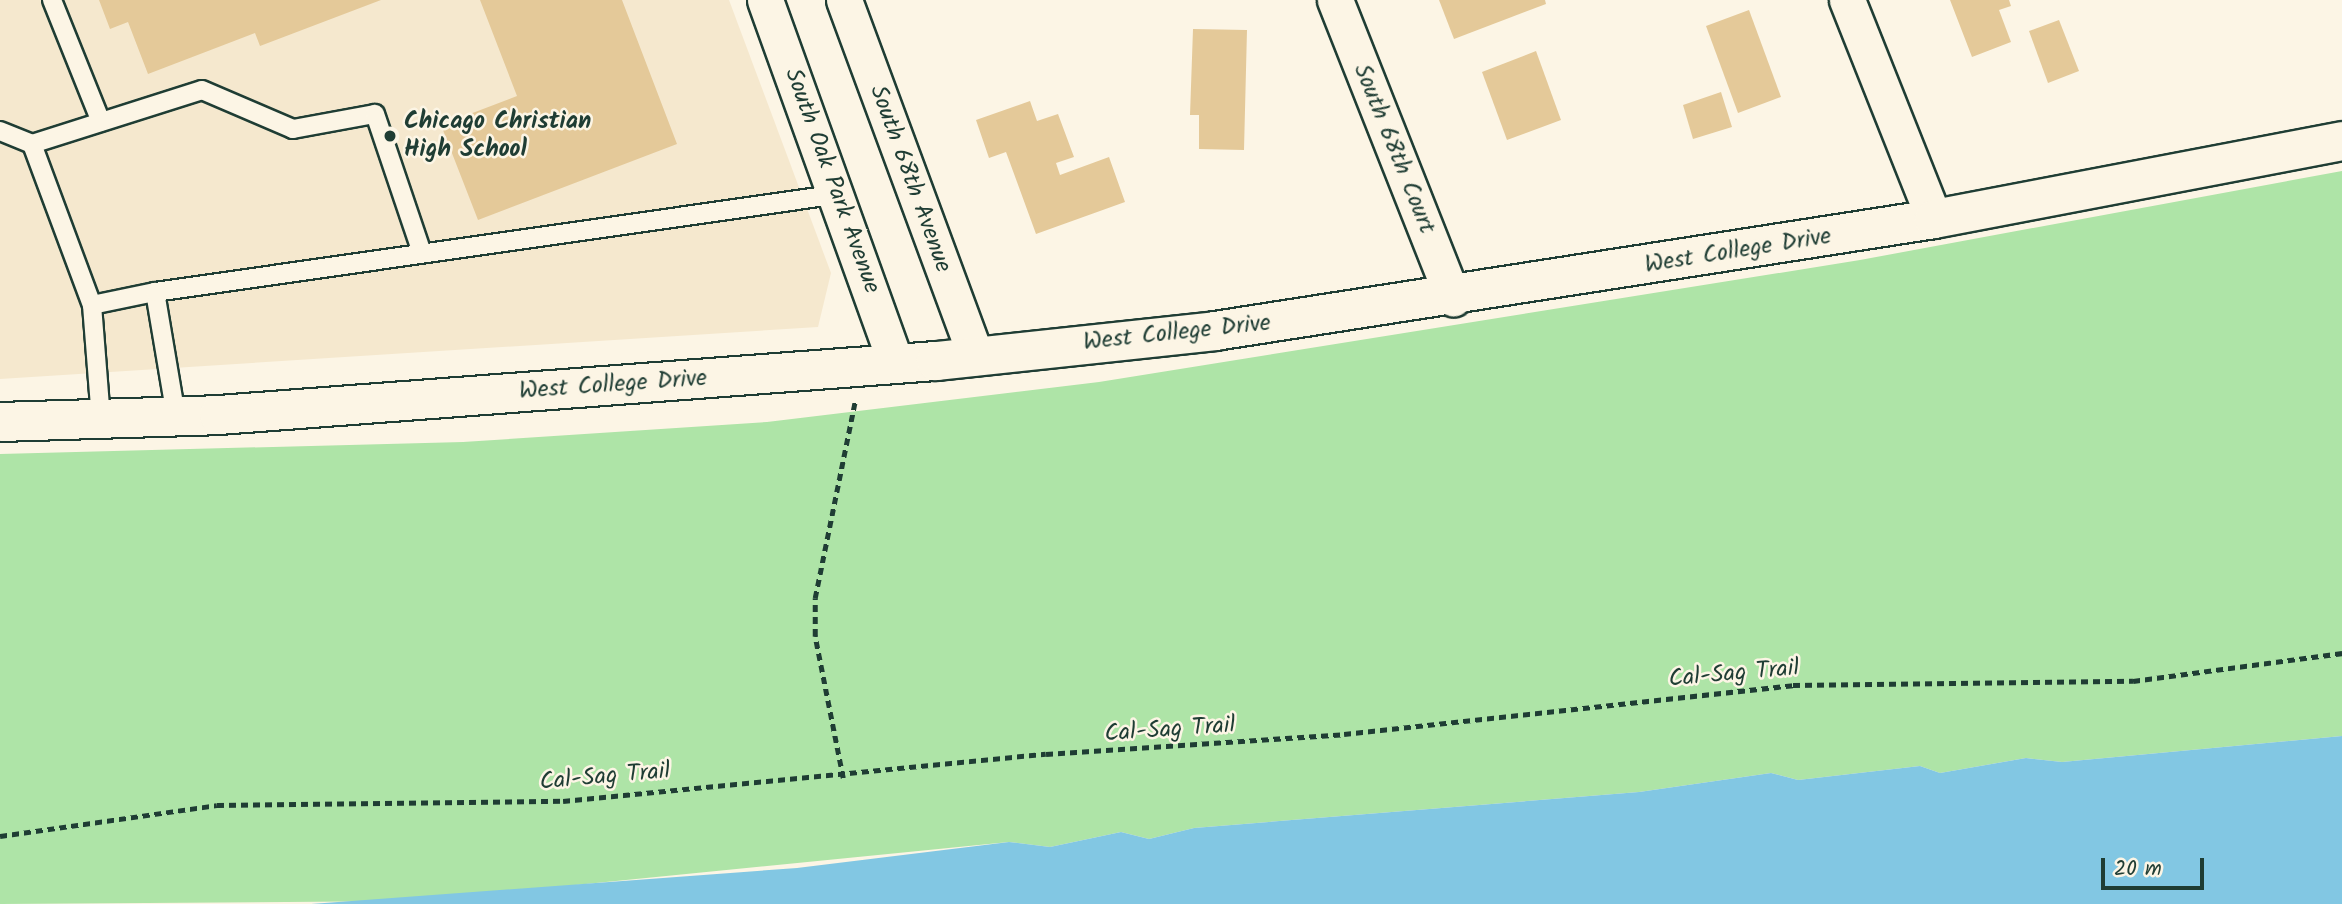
<!DOCTYPE html>
<html>
<head>
<meta charset="utf-8">
<style>
	body { margin:0 }
	#map { position:relative; width:2342px; height:904px; overflow:hidden; background:#fcf5e5; font-family:Kalam,sans-serif }
	div>[style] { position:absolute }
	.built>* { inset:0; background:#f5e8ce }
	.green>* { inset:0; background:#aee4a7 }
	.water>* { inset:0; background:#82c7e3 }
	.building>* { inset:0; background:#e4c999 }
	.path>* { height:4.5px; margin-top:-2.25px; transform-origin:0; background:repeating-linear-gradient(90deg,#1f3d34 0 7px,transparent 0 12px) }
	.roads { filter:drop-shadow(2px 0 #1f3d34) drop-shadow(-2px 0 #1f3d34) drop-shadow(0 2px #1f3d34) drop-shadow(0 -2px #1f3d34) }
	.service>* { height:18px; margin:-9px; padding:0 9px; transform-origin:9px; border-radius:9px; background:#fcf5e5 }
	.minor>* { height:35px; margin:-17.5px; padding:0 17.5px; transform-origin:17.5px; border-radius:17.5px; background:#fcf5e5 }
	.primary>* { height:38px; margin:-19px; padding:0 19px; transform-origin:19px; border-radius:19px; background:#fcf5e5 }
	.dots>* { width:19px; height:19px; translate:-50% -50%; box-sizing:border-box; border:4px solid #fcf5e5; border-radius:50% }
	span { translate:-50% -50%; white-space:nowrap; text-align:center; line-height:1.15; -webkit-text-stroke:5px #fcf5e5; paint-order:stroke }
	.poi-label { font-size:24px; color:#1f3d34; font-weight:700 }
	.left { translate:0 -50%; text-align:left }
	.street-label { font-size:24px; color:#1f3d34 }
	.scale { position:absolute; left:2101px; top:858px; width:103px; height:32px; box-sizing:border-box; border:4px solid #1f3d34; border-top:0; padding-left:9px; font-size:21px; line-height:24px; white-space:nowrap; color:#1f3d34; -webkit-text-stroke:5px #fcf5e5; paint-order:stroke }
</style>
</head>
<body>
<div id="map">
	<div class="built">
		<div style="clip-path:polygon(0 0,729px 0,831px 273px,818px 327px,0 379px)"></div>
	</div>
	<div class="green">
		<div style="clip-path:polygon(2342px 171px,2342px 736px,2062px 762px,2026px 758px,1940px 773px,1920px 766px,1798px 780px,1771px 773px,1639px 792px,1194px 828px,1149px 839px,1121px 832px,1050px 847px,1009px 842px,415px 901px,0 904px,0 454px,463px 442px,767px 422px,1099px 382px,1860px 260px)"></div>
	</div>
	<div class="water">
		<div style="clip-path:polygon(2342px 736px,2342px 904px,311px 904px,797px 868px,1009px 842px,1050px 847px,1121px 832px,1149px 839px,1194px 828px,1639px 792px,1771px 773px,1798px 780px,1920px 766px,1940px 773px,2026px 758px,2062px 762px)"></div>
	</div>
	<div class="building">
		<div style="clip-path:polygon(99px 0,381px 0,260px 46px,255px 33px,148px 74px,128px 22px,110px 29px)"></div>
		<div style="clip-path:polygon(480px 0,622px 0,677px 144px,478px 220px,441px 125px,517px 96px)"></div>
		<div style="clip-path:polygon(1439px 0,1545px 0,1546px 4px,1454px 39px)"></div>
		<div style="clip-path:polygon(1950px 0,2009px 0,2011px 6px,1999px 10px,2011px 42px,1972px 57px)"></div>
		<div style="clip-path:polygon(1749px 10px,1781px 97px,1738px 113px,1706px 26px)"></div>
		<div style="clip-path:polygon(2059px 20px,2079px 71px,2048px 83px,2029px 31px)"></div>
		<div style="clip-path:polygon(1193px 29px,1247px 30px,1244px 150px,1199px 149px,1199px 115px,1190px 115px)"></div>
		<div style="clip-path:polygon(1536px 51px,1561px 120px,1507px 140px,1482px 72px)"></div>
		<div style="clip-path:polygon(1721px 92px,1732px 127px,1693px 139px,1683px 105px)"></div>
		<div style="clip-path:polygon(1030px 101px,1037px 121px,1058px 114px,1074px 157px,1056px 163px,1060px 175px,1109px 157px,1125px 202px,1036px 234px,1006px 152px,989px 158px,976px 120px)"></div>
	</div>
	<div class="path">
		<div style="left:843px;top:778px;width:145px;rotate:-101.2deg"></div>
		<div style="left:815px;top:636px;width:38px;rotate:-90deg"></div>
		<div style="left:815px;top:598px;width:201px;rotate:-78.5deg"></div>
		<div style="left:0;top:836px;width:219px;rotate:-8.1deg"></div>
		<div style="left:217px;top:805px;width:346px;rotate:-0.7deg"></div>
		<div style="left:563px;top:801px;width:485px;rotate:-5.6deg"></div>
		<div style="left:1046px;top:754px;width:299px;rotate:-3.8deg"></div>
		<div style="left:1344px;top:734px;width:452px;rotate:-6.2deg"></div>
		<div style="left:1793px;top:685px;width:340px;rotate:-0.7deg"></div>
		<div style="left:2133px;top:681px;width:211px;rotate:-7.6deg"></div>
	</div>
	<div class="roads">
		<div class="service">
			<div style="left:52px;top:0;width:131px;rotate:68.1deg"></div>
			<div style="left:0;top:131px;width:35px;rotate:22deg"></div>
			<div style="left:32px;top:144px;width:178px;rotate:-17.6deg"></div>
			<div style="left:202px;top:90px;width:99px;rotate:23.2deg"></div>
			<div style="left:293px;top:129px;width:83px;rotate:-10.4deg"></div>
			<div style="left:375px;top:114px;width:147px;rotate:71.3deg"></div>
			<div style="left:32px;top:144px;width:172px;rotate:69.6deg"></div>
			<div style="left:92px;top:305px;width:114px;rotate:85.5deg"></div>
			<div style="left:92px;top:305px;width:64px;rotate:-11.7deg"></div>
			<div style="left:176px;top:416px;width:126px;rotate:-99.6deg"></div>
			<div style="left:155px;top:292px;width:691px;rotate:-8.15deg"></div>
		</div>
		<div class="minor">
			<div style="left:765px;top:0;width:387px;rotate:70.2deg"></div>
			<div style="left:844px;top:0;width:381px;rotate:69.7deg"></div>
			<div style="left:1335px;top:0;width:321px;rotate:68.4deg"></div>
			<div style="left:1847px;top:0;width:236px;rotate:68.3deg"></div>
		</div>
		<div class="primary">
			<div style="left:0;top:422px;width:219px;rotate:-1.8deg"></div>
			<div style="left:219px;top:415px;width:719px;rotate:-4.31deg"></div>
			<div style="left:936px;top:361px;width:281px;rotate:-6.1deg"></div>
			<div style="left:1215px;top:331px;width:728px;rotate:-8.85deg"></div>
			<div style="left:1934px;top:219px;width:415px;rotate:-10.8deg"></div>
		</div>
	</div>
	<div class="dots">
		<div style="left:390px;top:136px;background:#1f3d34"></div>
	</div>
	<div class="poi-label">
		<span class="left" style="left:404px;top:136px">Chicago Christian<br>High School</span>
	</div>
	<div class="street-label">
		<span style="left:1394px;top:149px;rotate:68deg">South 68th Court</span>
		<span style="left:910px;top:179px;rotate:70deg">South 68th Avenue</span>
		<span style="left:832px;top:181px;rotate:70deg">South Oak Park Avenue</span>
		<span style="left:1738px;top:251px;rotate:-9deg">West College Drive</span>
		<span style="left:1177px;top:333px;rotate:-6deg">West College Drive</span>
		<span style="left:613px;top:385px;rotate:-4deg">West College Drive</span>
		<span style="left:1734px;top:674px;rotate:-5deg">Cal-Sag Trail</span>
		<span style="left:1170px;top:730px;rotate:-4deg">Cal-Sag Trail</span>
		<span style="left:605px;top:777px;rotate:-5deg">Cal-Sag Trail</span>
	</div>
	<div class="scale">20 m</div>
</div>
</body>
</html>
